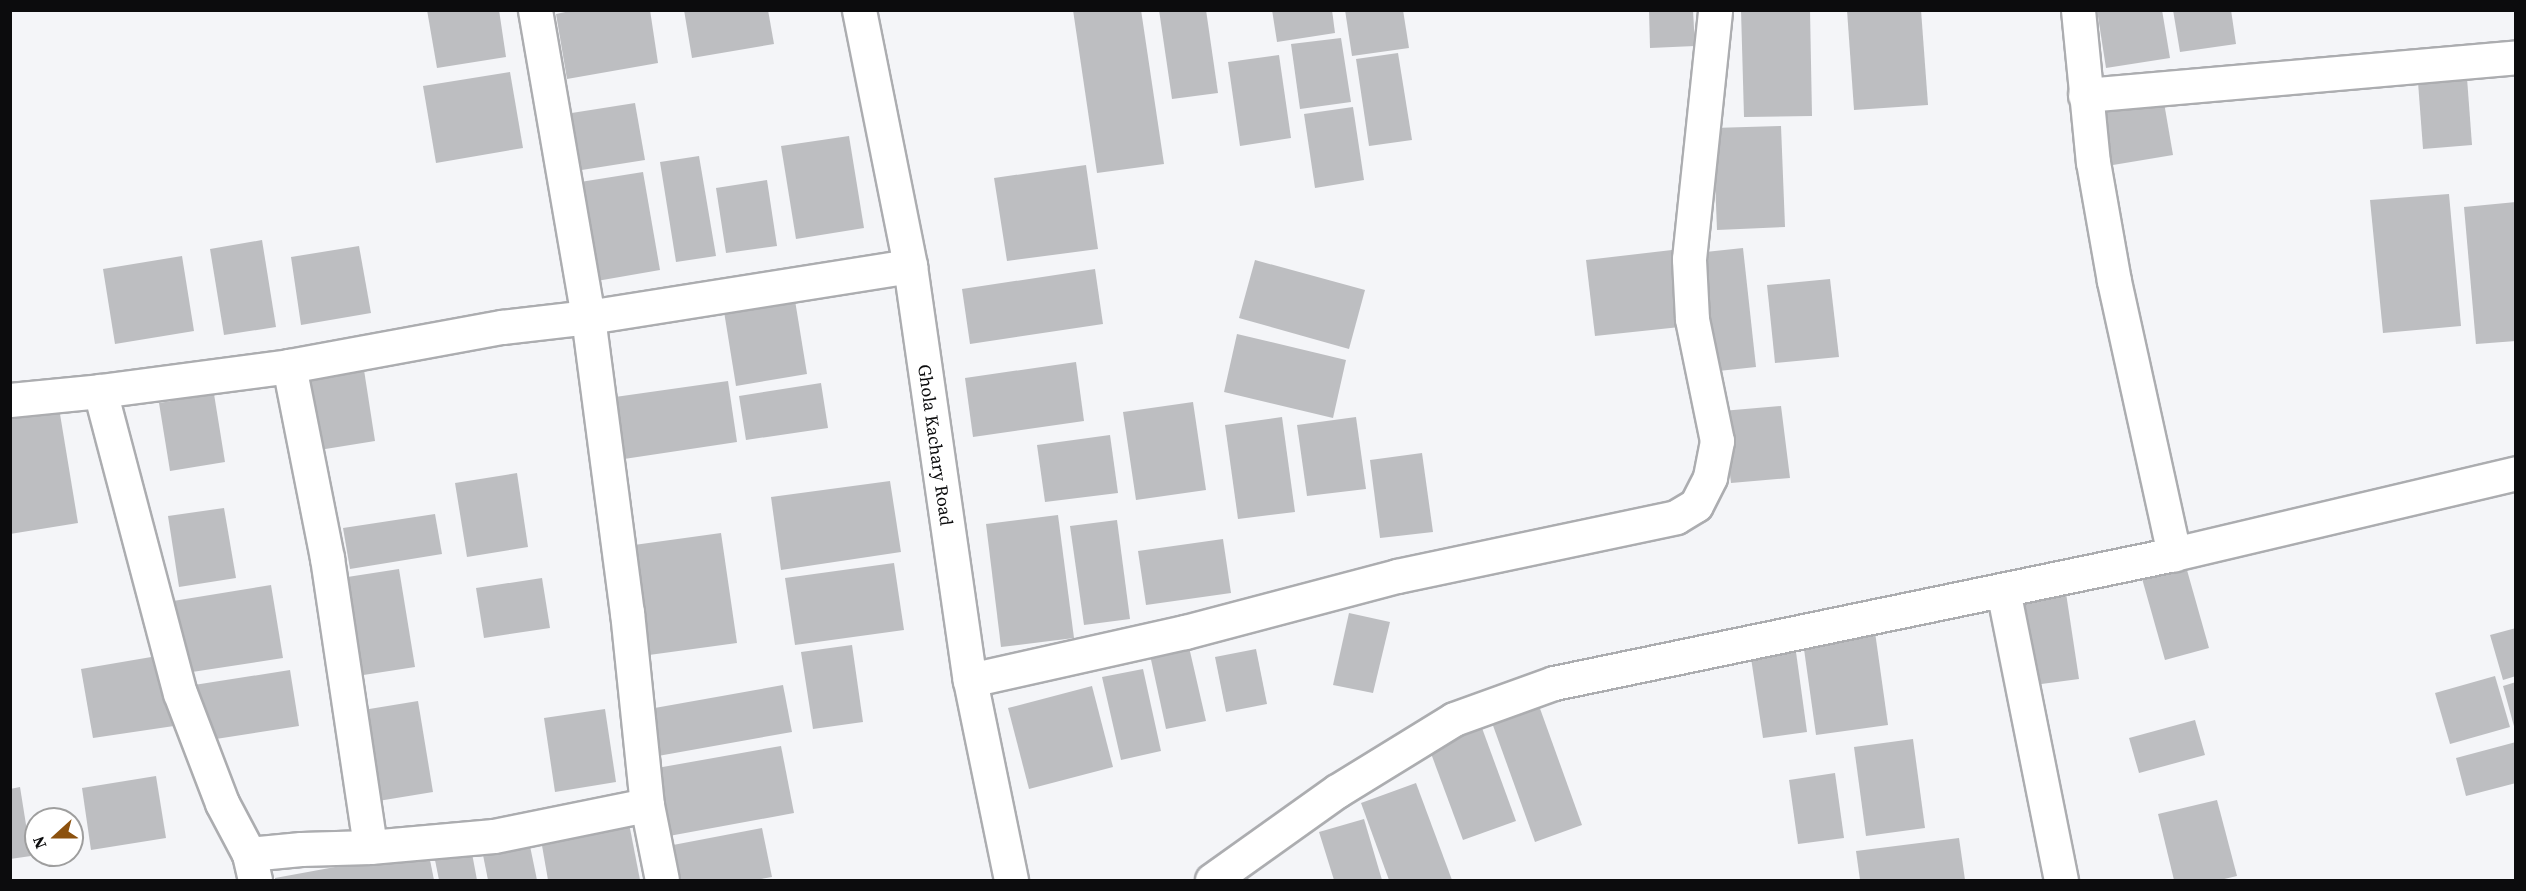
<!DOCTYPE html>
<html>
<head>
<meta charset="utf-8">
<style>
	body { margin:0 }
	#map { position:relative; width:2526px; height:891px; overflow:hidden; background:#f4f5f8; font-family:"Source Serif 4",serif }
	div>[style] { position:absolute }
	.building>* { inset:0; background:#bdbec1 }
	.roads { filter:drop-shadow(2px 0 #acadb0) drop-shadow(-2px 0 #acadb0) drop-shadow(0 2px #acadb0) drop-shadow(0 -2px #acadb0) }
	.minor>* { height:33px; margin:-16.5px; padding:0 16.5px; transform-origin:16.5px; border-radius:16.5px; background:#fff }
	span { translate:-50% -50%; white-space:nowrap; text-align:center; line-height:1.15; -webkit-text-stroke:6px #fff; paint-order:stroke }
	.street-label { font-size:18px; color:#0c0c0d }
	.frame { position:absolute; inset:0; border:12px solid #0c0c0d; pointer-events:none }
	.north { position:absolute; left:24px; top:807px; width:60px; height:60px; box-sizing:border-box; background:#fff; border:2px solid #9e9e9e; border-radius:50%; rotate:249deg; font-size:16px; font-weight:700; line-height:24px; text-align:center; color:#0c0c0d }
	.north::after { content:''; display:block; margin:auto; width:21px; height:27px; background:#8c510e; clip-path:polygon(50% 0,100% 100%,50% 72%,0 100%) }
</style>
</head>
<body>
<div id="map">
	<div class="building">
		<div style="clip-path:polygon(427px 10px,499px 10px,506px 57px,437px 68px)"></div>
		<div style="clip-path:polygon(575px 10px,650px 10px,658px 63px,567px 79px,556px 14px)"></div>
		<div style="clip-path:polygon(684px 10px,768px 10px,774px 44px,692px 58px)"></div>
		<div style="clip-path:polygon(1073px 10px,1141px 10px,1164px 164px,1097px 173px)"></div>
		<div style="clip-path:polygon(1159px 10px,1206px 10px,1218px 93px,1172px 99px)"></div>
		<div style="clip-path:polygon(1272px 10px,1332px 10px,1335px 33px,1277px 42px)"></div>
		<div style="clip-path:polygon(1345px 10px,1403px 10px,1409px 48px,1352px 56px)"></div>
		<div style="clip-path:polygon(1649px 10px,1693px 10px,1695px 46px,1650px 48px)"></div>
		<div style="clip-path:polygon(1741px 10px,1810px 10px,1812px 116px,1744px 117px)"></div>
		<div style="clip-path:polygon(1847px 10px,1921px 10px,1928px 105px,1854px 110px)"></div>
		<div style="clip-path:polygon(2097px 10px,2162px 10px,2170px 58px,2106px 68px)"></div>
		<div style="clip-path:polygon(2173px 10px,2231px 10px,2236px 44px,2180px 52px)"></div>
		<div style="clip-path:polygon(1341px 38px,1351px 102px,1300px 109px,1291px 44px)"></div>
		<div style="clip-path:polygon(1398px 53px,1412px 140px,1369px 146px,1356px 59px)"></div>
		<div style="clip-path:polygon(1279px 55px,1291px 138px,1240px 146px,1228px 62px)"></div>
		<div style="clip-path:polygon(510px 72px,523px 148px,436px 163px,423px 86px)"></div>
		<div style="clip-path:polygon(2467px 78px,2472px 145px,2423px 149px,2418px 82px)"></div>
		<div style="clip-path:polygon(2162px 91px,2173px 155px,2107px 166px,2096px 101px)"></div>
		<div style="clip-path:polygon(635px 103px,645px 160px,569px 172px,559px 115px)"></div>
		<div style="clip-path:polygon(1353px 107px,1364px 180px,1315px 188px,1304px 114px)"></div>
		<div style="clip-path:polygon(1781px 126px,1785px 227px,1717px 230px,1713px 128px)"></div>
		<div style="clip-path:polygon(849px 136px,864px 228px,796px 239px,781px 146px)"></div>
		<div style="clip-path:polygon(699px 156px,716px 256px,676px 262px,660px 162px)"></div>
		<div style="clip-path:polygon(1086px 165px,1098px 249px,1007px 261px,994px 178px)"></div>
		<div style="clip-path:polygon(643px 172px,660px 270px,591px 282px,574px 183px)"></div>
		<div style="clip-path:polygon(767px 180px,777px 246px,726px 253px,716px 188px)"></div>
		<div style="clip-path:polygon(2449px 194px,2461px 326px,2383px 333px,2370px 200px)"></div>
		<div style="clip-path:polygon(2516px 202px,2516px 341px,2476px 344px,2464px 207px)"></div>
		<div style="clip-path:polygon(262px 240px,276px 327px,224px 335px,210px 249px)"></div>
		<div style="clip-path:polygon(359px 246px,371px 313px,301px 325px,291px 257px)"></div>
		<div style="clip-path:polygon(1743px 248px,1756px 367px,1709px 372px,1696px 253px)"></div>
		<div style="clip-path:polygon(1672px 250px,1680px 327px,1595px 336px,1586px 260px)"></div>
		<div style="clip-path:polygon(182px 256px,194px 331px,115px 344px,103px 269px)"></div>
		<div style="clip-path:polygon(1255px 260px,1365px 290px,1349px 349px,1239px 318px)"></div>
		<div style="clip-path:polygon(1095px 269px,1103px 324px,970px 344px,962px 289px)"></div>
		<div style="clip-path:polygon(1830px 279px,1839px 357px,1775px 363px,1767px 285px)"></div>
		<div style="clip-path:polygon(793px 288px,807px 374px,736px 386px,722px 299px)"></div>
		<div style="clip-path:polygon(1237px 334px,1346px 360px,1333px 418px,1224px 392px)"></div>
		<div style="clip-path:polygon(362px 357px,375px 441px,313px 451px,299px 367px)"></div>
		<div style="clip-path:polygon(1076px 362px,1084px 421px,973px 437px,965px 378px)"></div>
		<div style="clip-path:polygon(728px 381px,737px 442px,624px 459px,615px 397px)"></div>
		<div style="clip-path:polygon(821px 383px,828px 428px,746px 440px,739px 396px)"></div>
		<div style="clip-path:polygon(214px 394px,225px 462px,170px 471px,159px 403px)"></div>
		<div style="clip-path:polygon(1193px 402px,1206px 490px,1136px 500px,1123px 412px)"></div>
		<div style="clip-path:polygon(1781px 406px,1790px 478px,1731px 483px,1722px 411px)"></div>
		<div style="clip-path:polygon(59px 408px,78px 523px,10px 534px,10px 416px)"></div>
		<div style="clip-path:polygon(1282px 417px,1295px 512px,1238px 519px,1225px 425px)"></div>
		<div style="clip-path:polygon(1356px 417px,1366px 489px,1307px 496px,1297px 425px)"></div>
		<div style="clip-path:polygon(1110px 435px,1118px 493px,1045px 502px,1037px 445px)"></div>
		<div style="clip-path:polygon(1422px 453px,1433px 532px,1380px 538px,1370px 460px)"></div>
		<div style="clip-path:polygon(517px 473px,528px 547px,467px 557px,455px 483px)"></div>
		<div style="clip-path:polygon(890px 481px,901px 552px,781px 570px,771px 497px)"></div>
		<div style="clip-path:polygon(224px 508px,236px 578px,179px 587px,168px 516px)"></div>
		<div style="clip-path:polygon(435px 514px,442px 554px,350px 569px,343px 528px)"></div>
		<div style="clip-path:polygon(1058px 515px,1074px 638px,1001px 647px,986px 524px)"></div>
		<div style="clip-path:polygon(1117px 520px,1130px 619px,1084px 625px,1070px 526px)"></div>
		<div style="clip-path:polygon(721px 533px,737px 643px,649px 655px,634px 545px)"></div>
		<div style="clip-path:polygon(1223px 539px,1231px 593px,1146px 605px,1138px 551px)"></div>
		<div style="clip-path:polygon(894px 563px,904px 630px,795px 645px,785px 578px)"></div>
		<div style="clip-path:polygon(2185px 563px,2209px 648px,2165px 660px,2141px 575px)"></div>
		<div style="clip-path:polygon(399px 569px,415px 667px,357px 676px,341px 578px)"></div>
		<div style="clip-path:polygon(542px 578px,550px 628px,484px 638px,476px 588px)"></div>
		<div style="clip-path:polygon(271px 585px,283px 658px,179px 674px,167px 602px)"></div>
		<div style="clip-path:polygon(2066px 593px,2079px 679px,2026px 686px,2014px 600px)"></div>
		<div style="clip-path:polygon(1349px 613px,1390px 622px,1373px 693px,1333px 685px)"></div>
		<div style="clip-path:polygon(2516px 628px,2516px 676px,2503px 680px,2490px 635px)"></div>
		<div style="clip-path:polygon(1875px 632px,1888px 725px,1816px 735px,1803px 642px)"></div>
		<div style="clip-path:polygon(852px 645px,863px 722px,813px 729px,801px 652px)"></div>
		<div style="clip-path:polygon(1189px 647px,1206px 721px,1166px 729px,1150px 655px)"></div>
		<div style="clip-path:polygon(1256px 649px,1267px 704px,1226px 712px,1215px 657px)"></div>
		<div style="clip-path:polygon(1796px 652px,1807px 732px,1763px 738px,1751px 658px)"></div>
		<div style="clip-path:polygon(163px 655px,174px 726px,93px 738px,81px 669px)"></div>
		<div style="clip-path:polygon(1143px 669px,1161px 751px,1121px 760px,1102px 677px)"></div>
		<div style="clip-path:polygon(290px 670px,299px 726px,203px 741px,194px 685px)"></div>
		<div style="clip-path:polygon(2495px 676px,2510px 727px,2450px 744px,2435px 693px)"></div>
		<div style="clip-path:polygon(2516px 682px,2516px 730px,2515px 730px,2503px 686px)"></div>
		<div style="clip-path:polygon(783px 685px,792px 732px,658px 756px,649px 709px)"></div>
		<div style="clip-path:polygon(1092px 686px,1113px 767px,1029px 789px,1008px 708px)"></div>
		<div style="clip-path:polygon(418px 701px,433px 792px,372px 802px,357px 711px)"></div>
		<div style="clip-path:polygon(1538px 703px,1582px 825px,1535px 842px,1491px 720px)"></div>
		<div style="clip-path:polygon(605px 709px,616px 782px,555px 792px,544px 718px)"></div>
		<div style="clip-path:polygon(2195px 720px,2205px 755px,2139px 773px,2129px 738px)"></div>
		<div style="clip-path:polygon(1482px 728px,1516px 821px,1463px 840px,1429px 748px)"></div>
		<div style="clip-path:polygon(1913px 739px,1925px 828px,1866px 836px,1854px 747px)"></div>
		<div style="clip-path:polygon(2516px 742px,2516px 783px,2466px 796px,2456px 758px)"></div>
		<div style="clip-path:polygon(781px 746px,794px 813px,669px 836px,657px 768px)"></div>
		<div style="clip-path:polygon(1835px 773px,1844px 838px,1798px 844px,1789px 780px)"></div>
		<div style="clip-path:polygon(156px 776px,166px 838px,91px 850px,82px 788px)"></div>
		<div style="clip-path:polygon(1416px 783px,1452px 880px,1389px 880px,1361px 803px)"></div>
		<div style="clip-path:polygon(20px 787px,31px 856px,10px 859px,10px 789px)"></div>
		<div style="clip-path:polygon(2217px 800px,2237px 876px,2220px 880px,2174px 880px,2158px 814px)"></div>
		<div style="clip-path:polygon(628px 818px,640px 880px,548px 880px,540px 834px)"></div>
		<div style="clip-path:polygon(1364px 819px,1382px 880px,1334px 880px,1319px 832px)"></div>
		<div style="clip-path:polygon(762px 828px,772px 877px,755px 880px,680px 880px,673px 845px)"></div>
		<div style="clip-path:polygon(1959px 838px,1965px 880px,1860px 880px,1856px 851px)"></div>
		<div style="clip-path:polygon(530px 846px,537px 880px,488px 880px,483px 855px)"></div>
		<div style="clip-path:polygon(471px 848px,477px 880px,439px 880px,434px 855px)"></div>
		<div style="clip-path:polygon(428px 850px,434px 880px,275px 880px,275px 878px)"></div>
	</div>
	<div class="roads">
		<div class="minor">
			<div style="left:535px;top:10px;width:312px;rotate:80.2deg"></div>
			<div style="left:588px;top:317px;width:298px;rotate:82.5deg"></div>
			<div style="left:627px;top:612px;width:194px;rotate:84.1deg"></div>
			<div style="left:647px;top:805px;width:76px;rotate:78.7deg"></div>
			<div style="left:859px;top:10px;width:261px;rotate:78.7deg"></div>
			<div style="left:910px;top:266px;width:418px;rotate:81.8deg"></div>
			<div style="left:970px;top:680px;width:204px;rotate:78.4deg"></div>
			<div style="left:2078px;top:10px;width:153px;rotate:84.4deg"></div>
			<div style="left:2093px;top:162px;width:121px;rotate:80deg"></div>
			<div style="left:2114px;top:281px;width:280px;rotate:77.6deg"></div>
			<div style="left:2085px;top:95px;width:433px;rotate:-5deg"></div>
			<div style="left:289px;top:366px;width:196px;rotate:78.8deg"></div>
			<div style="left:327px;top:558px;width:292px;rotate:81.5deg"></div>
			<div style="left:100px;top:391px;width:312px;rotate:75.2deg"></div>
			<div style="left:180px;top:693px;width:118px;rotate:69.1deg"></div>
			<div style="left:222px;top:803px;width:58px;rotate:62.1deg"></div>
			<div style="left:249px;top:854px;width:27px;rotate:77deg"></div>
			<div style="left:10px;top:400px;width:90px;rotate:-5.7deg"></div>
			<div style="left:100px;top:391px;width:191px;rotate:-7.5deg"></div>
			<div style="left:289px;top:366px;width:217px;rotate:-10.4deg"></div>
			<div style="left:502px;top:327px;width:87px;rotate:-6.6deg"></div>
			<div style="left:588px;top:317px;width:326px;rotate:-9deg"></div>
			<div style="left:2003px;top:590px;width:296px;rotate:78.7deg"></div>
			<div style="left:970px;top:680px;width:220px;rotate:-12.6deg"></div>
			<div style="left:1185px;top:632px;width:219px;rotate:-14.8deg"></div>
			<div style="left:1397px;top:576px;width:285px;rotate:-11.9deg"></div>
			<div style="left:1676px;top:517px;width:23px;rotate:-31deg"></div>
			<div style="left:1696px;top:505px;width:31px;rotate:-63deg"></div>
			<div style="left:1710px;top:477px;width:37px;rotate:-79deg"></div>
			<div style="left:1717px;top:441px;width:125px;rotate:-101.6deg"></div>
			<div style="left:1692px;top:319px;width:60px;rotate:-92.9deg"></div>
			<div style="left:1689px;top:259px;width:250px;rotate:-84deg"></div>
			<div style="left:249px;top:854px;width:52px;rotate:-5.5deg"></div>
			<div style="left:301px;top:849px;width:69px;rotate:-1.7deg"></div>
			<div style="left:370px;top:847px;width:124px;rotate:-5.1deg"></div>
			<div style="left:494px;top:836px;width:156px;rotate:-11.5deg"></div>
			<div style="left:1212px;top:880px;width:153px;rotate:-35.5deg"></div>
			<div style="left:1337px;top:791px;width:137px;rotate:-31.6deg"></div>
			<div style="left:1454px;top:719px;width:106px;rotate:-19.8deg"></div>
			<div style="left:1554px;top:683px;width:633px;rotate:-11.75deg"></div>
			<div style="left:2174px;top:554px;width:351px;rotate:-13.3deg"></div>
		</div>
	</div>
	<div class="street-label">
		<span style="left:935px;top:445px;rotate:82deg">Ghola Kachary Road</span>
	</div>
	<div class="frame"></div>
	<div class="north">N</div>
</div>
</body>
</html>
